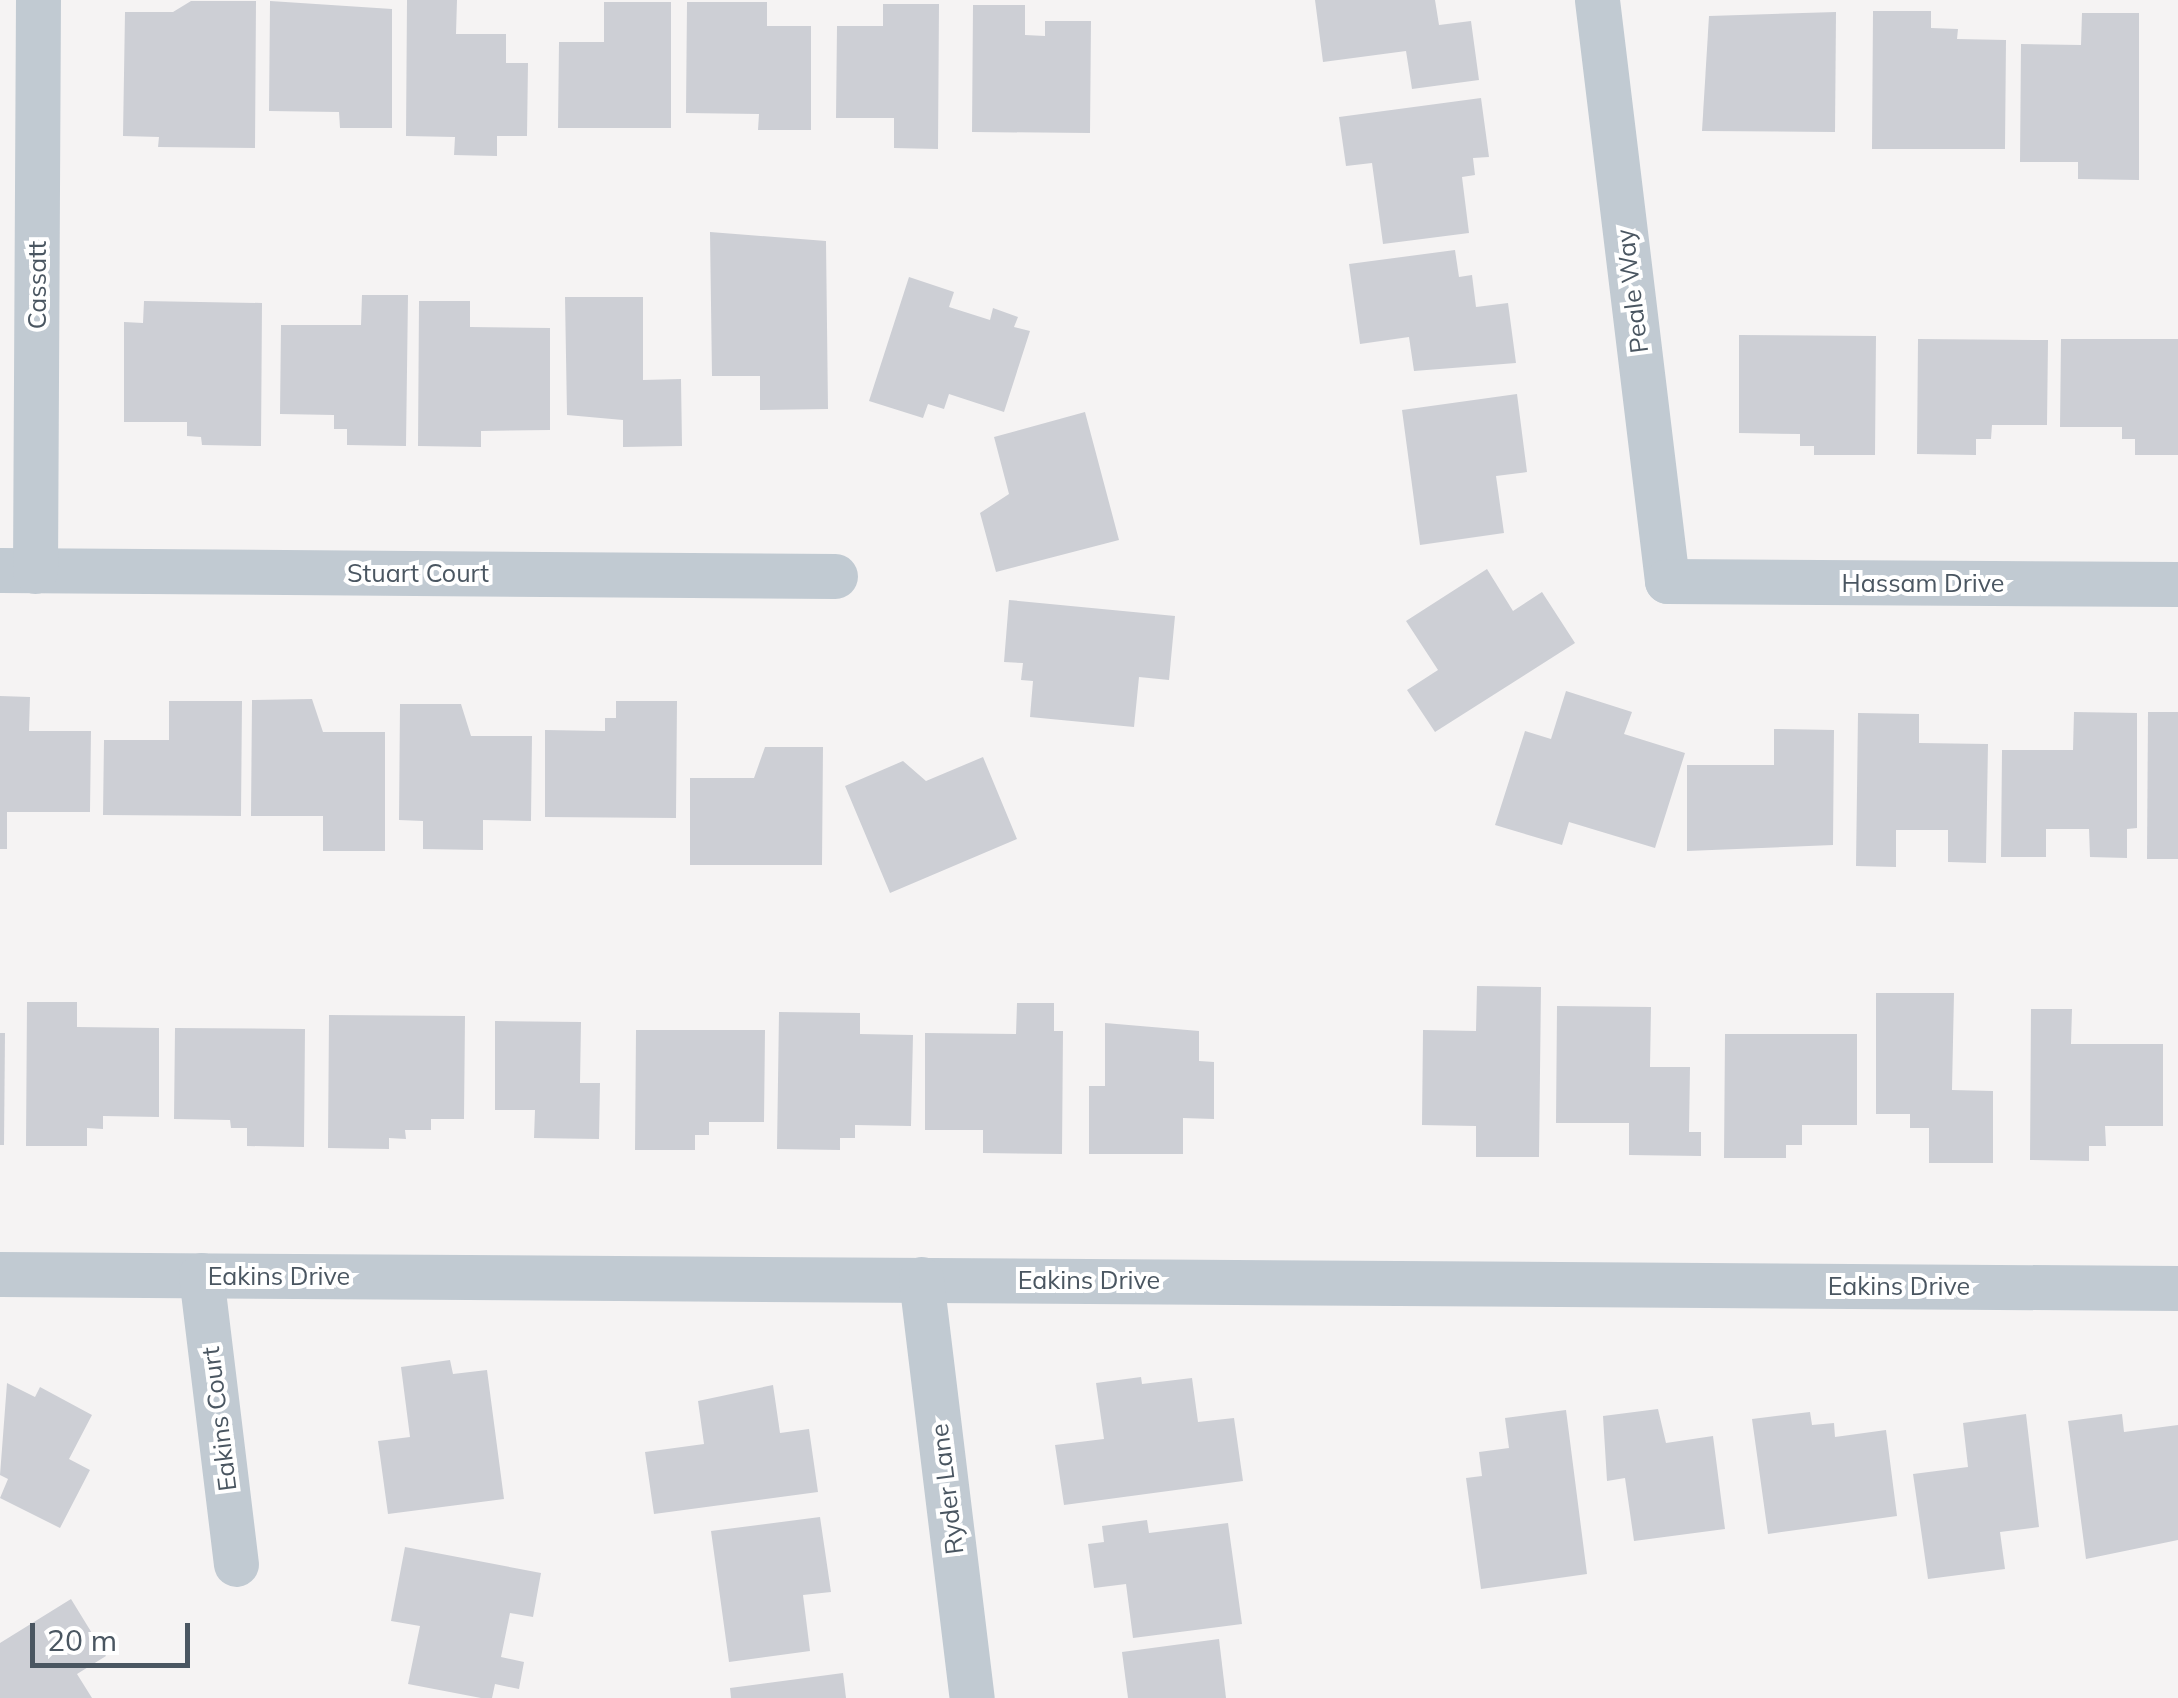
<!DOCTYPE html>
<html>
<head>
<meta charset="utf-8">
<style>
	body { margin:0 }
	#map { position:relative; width:2178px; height:1698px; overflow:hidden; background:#f5f3f3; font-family:Mulish,sans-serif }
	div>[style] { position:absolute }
	.building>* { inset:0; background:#cdcfd5 }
	.street>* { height:45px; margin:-22.5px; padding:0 22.5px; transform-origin:22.5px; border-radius:22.5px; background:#c1cad2 }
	span { translate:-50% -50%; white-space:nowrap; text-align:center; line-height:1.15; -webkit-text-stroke:8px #fff; paint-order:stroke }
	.street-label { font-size:25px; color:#4a5661 }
	.scale { position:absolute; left:30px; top:1623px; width:160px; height:45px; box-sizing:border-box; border:5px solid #4a5661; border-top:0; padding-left:12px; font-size:30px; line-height:35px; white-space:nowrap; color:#4a5661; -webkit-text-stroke:8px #fff; paint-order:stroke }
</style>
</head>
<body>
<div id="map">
	<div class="building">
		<div style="clip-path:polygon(407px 0,457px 0,456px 34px,506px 34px,506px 63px,528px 63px,527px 136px,497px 136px,497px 156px,454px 155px,455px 137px,406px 136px)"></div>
		<div style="clip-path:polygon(1315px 0,1435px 0,1439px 25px,1471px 21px,1479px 80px,1412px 89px,1406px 51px,1323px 62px)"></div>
		<div style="clip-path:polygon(191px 1px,256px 1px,255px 148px,158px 147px,159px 137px,123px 136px,125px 12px,173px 12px)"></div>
		<div style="clip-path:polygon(270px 1px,392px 9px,392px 128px,340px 128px,339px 112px,269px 111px)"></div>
		<div style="clip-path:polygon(604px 2px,671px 2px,671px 128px,558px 128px,559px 42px,604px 42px)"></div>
		<div style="clip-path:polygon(687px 2px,767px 2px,767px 26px,811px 26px,811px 130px,758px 130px,759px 114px,686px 113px)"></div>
		<div style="clip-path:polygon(883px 4px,939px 4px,938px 149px,894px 148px,894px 118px,836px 118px,837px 26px,883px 26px)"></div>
		<div style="clip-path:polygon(973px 5px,1025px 5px,1025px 35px,1045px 36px,1045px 21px,1091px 21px,1090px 133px,972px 132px)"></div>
		<div style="clip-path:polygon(1873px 11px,1931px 11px,1931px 28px,1958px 29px,1957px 39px,2006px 40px,2005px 149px,1872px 149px)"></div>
		<div style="clip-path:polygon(1836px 12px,1835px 132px,1702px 131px,1709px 16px)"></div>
		<div style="clip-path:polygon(2082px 13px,2139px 13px,2139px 180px,2078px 179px,2078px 162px,2020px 162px,2021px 44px,2081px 45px)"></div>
		<div style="clip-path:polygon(1481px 98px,1489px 157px,1473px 158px,1475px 175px,1462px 177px,1469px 233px,1383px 244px,1372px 163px,1346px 166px,1339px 117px)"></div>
		<div style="clip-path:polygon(710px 232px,826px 241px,828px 409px,760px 410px,760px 376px,712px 376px)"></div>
		<div style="clip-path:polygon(1455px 250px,1459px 277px,1472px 275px,1476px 307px,1508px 303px,1516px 363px,1414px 371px,1409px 337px,1360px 344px,1349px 264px)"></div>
		<div style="clip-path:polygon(909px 277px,954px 292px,949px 307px,990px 320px,993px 308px,1018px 317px,1014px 327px,1030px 331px,1004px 412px,949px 394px,944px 409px,928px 404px,923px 418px,869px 401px)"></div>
		<div style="clip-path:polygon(362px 295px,408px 295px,406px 446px,347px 445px,347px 429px,334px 429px,334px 415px,280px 414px,281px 325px,361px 325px)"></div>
		<div style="clip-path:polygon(565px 297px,643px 297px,643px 380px,681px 379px,682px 446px,623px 447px,623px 420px,567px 415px)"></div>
		<div style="clip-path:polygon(144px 301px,262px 303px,261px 446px,202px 445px,201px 437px,187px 436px,187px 422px,124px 422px,124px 322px,143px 323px)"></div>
		<div style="clip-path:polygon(419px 301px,470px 301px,470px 327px,550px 328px,550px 430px,481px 431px,481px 447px,418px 446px)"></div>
		<div style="clip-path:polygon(1739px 335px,1876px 336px,1875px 455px,1814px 455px,1814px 446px,1800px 446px,1800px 434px,1739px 433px)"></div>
		<div style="clip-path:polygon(1918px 339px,2048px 340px,2047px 425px,1992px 425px,1991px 439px,1976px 439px,1976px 455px,1917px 454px)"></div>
		<div style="clip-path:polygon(2061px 339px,2178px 339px,2178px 455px,2135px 455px,2135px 439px,2122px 439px,2122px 427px,2060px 427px)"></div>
		<div style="clip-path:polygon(1517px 394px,1527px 472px,1496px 476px,1504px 533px,1420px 545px,1402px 410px)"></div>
		<div style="clip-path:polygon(1085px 412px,1119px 540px,996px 572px,980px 513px,1009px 494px,994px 437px)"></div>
		<div style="clip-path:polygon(1487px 569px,1513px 611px,1542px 592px,1575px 643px,1435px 732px,1407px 690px,1438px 670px,1406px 621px)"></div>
		<div style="clip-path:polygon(1009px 600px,1175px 616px,1169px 680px,1139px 677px,1134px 727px,1030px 717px,1033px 681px,1021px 680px,1023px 663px,1004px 662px)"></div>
		<div style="clip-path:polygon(1566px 691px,1632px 712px,1624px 734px,1685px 753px,1655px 848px,1569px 822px,1562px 845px,1495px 825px,1525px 731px,1551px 739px)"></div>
		<div style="clip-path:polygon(0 696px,30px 697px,29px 731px,91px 731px,90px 812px,7px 812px,7px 849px,0 849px)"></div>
		<div style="clip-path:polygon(312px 699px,323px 732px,385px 732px,385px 851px,323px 851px,323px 816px,251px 816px,252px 700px)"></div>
		<div style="clip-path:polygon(169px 701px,242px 701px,241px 816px,103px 815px,104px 740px,169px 740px)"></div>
		<div style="clip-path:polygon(616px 701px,677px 701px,676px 818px,545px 817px,545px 730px,605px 731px,605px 718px,616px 718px)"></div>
		<div style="clip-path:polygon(400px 704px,461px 704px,471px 736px,532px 736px,531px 821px,483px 820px,483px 850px,423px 849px,423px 821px,399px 820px)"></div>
		<div style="clip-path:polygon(2074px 712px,2137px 713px,2137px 828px,2127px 829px,2127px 858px,2090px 857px,2089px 829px,2046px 829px,2046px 857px,2001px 857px,2002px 750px,2073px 750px)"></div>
		<div style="clip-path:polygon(2148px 712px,2178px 712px,2178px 859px,2147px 859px)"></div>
		<div style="clip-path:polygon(1858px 713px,1919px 714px,1919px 743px,1988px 744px,1986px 863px,1948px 862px,1948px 830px,1896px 830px,1896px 867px,1856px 866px)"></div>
		<div style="clip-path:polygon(1774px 729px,1834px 730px,1833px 845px,1687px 851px,1687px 765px,1774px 765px)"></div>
		<div style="clip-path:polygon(765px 747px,823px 747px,822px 865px,690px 865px,690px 778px,754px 778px)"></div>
		<div style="clip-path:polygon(983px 757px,1017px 839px,890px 893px,845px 786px,903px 761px,926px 781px)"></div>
		<div style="clip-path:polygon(1477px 986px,1541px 987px,1539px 1157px,1476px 1157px,1476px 1126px,1422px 1125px,1423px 1030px,1476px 1031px)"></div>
		<div style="clip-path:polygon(1876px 993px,1954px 993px,1952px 1090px,1993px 1091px,1993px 1163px,1929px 1163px,1929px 1128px,1910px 1128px,1910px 1114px,1876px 1114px)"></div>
		<div style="clip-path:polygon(27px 1002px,77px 1002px,77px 1027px,159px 1028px,159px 1117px,103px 1116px,103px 1129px,87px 1128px,87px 1146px,26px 1146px)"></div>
		<div style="clip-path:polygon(1017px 1003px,1054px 1003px,1054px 1031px,1063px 1031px,1062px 1154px,983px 1153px,983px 1130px,925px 1130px,925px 1033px,1016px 1034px)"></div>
		<div style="clip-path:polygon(1557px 1006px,1651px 1007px,1650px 1067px,1690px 1067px,1689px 1132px,1701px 1132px,1701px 1156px,1629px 1155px,1629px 1123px,1556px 1123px)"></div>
		<div style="clip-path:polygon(2031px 1009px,2072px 1009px,2071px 1044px,2163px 1044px,2163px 1126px,2105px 1126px,2106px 1146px,2089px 1146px,2089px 1161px,2030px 1160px)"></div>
		<div style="clip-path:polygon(779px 1012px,860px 1013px,860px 1034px,913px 1035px,911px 1126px,855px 1125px,855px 1138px,840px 1138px,840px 1150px,777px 1149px)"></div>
		<div style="clip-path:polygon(329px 1015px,465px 1016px,464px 1119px,431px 1119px,431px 1130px,405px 1130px,406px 1139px,389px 1138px,389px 1149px,328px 1148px)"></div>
		<div style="clip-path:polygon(495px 1021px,581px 1022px,580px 1083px,600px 1083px,599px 1139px,534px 1138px,535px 1110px,495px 1110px)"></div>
		<div style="clip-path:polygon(1105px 1023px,1199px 1031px,1199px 1061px,1214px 1062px,1214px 1119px,1183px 1118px,1183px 1154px,1089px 1154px,1089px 1086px,1105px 1086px)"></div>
		<div style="clip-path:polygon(175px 1028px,305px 1029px,304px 1147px,247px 1146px,247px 1128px,231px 1128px,230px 1120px,174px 1119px)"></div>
		<div style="clip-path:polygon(636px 1030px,765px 1030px,764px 1122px,709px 1122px,709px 1135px,695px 1135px,695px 1150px,635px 1150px)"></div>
		<div style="clip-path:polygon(0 1033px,5px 1033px,4px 1145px,0 1145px)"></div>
		<div style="clip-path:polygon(1725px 1034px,1857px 1034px,1857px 1125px,1802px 1125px,1802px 1145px,1786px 1145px,1786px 1158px,1724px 1158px)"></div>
		<div style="clip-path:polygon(450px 1360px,453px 1374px,487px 1370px,504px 1499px,388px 1514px,378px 1441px,410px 1437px,401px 1367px)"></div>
		<div style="clip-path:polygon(1141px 1377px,1142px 1384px,1192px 1378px,1198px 1422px,1234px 1418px,1243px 1481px,1064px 1505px,1055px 1445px,1104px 1439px,1096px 1383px)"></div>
		<div style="clip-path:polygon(7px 1383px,35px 1397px,40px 1387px,92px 1415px,69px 1459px,90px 1470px,60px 1528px,0 1498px,8px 1479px,0 1475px)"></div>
		<div style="clip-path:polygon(773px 1385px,780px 1433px,809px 1429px,818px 1492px,654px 1514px,645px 1452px,704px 1444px,698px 1401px)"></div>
		<div style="clip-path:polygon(1658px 1409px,1666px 1443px,1713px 1436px,1725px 1529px,1634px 1541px,1625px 1478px,1607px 1481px,1603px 1416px)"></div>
		<div style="clip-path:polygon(1566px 1410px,1587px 1574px,1481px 1589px,1466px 1478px,1482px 1476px,1479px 1452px,1509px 1448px,1505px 1418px)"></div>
		<div style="clip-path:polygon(1810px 1412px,1812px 1425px,1834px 1423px,1835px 1437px,1886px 1430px,1897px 1516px,1768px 1534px,1752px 1419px)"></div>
		<div style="clip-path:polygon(2026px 1414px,2039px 1527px,2000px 1532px,2005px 1569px,1928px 1579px,1913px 1474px,1968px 1467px,1963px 1423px)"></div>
		<div style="clip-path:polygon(2122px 1414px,2124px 1432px,2178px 1425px,2178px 1540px,2086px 1559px,2068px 1421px)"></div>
		<div style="clip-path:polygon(820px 1517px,831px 1592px,803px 1595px,810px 1651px,729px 1662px,711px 1531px)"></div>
		<div style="clip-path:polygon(1147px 1520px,1149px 1533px,1228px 1523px,1242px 1624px,1133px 1638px,1126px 1584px,1094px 1588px,1088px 1544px,1104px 1542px,1102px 1526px)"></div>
		<div style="clip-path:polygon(405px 1547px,541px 1573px,533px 1617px,510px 1613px,501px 1657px,524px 1662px,519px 1689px,495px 1684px,492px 1698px,481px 1698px,408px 1684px,420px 1626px,391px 1621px)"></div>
		<div style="clip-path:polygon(71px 1599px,106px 1656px,77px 1674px,92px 1698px,0 1698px,0 1643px)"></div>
		<div style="clip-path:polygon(1219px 1639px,1226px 1698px,1128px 1698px,1122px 1652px)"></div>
		<div style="clip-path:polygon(843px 1673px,846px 1698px,731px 1698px,730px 1688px)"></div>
	</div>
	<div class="street">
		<div style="left:1597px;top:0;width:585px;rotate:83.13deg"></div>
		<div style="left:1667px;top:581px;width:511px;rotate:0.34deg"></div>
		<div style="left:0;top:570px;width:835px;rotate:0.41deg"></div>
		<div style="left:35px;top:571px;width:571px;rotate:-89.7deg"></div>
		<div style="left:0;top:1274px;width:2178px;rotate:0.37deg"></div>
		<div style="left:201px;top:1275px;width:291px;rotate:83.1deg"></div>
		<div style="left:921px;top:1279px;width:422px;rotate:83.1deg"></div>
	</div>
	<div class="street-label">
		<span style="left:37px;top:285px;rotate:-90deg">Cassatt</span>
		<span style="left:1632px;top:291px;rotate:-97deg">Peale Way</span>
		<span style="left:418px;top:573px">Stuart Court</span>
		<span style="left:1923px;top:583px">Hassam Drive</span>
		<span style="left:279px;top:1276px">Eakins Drive</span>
		<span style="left:1089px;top:1280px">Eakins Drive</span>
		<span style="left:1899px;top:1286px">Eakins Drive</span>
		<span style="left:219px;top:1419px;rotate:-97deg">Eakins Court</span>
		<span style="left:947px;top:1489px;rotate:-97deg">Ryder Lane</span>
	</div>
	<div class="scale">20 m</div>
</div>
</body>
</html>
